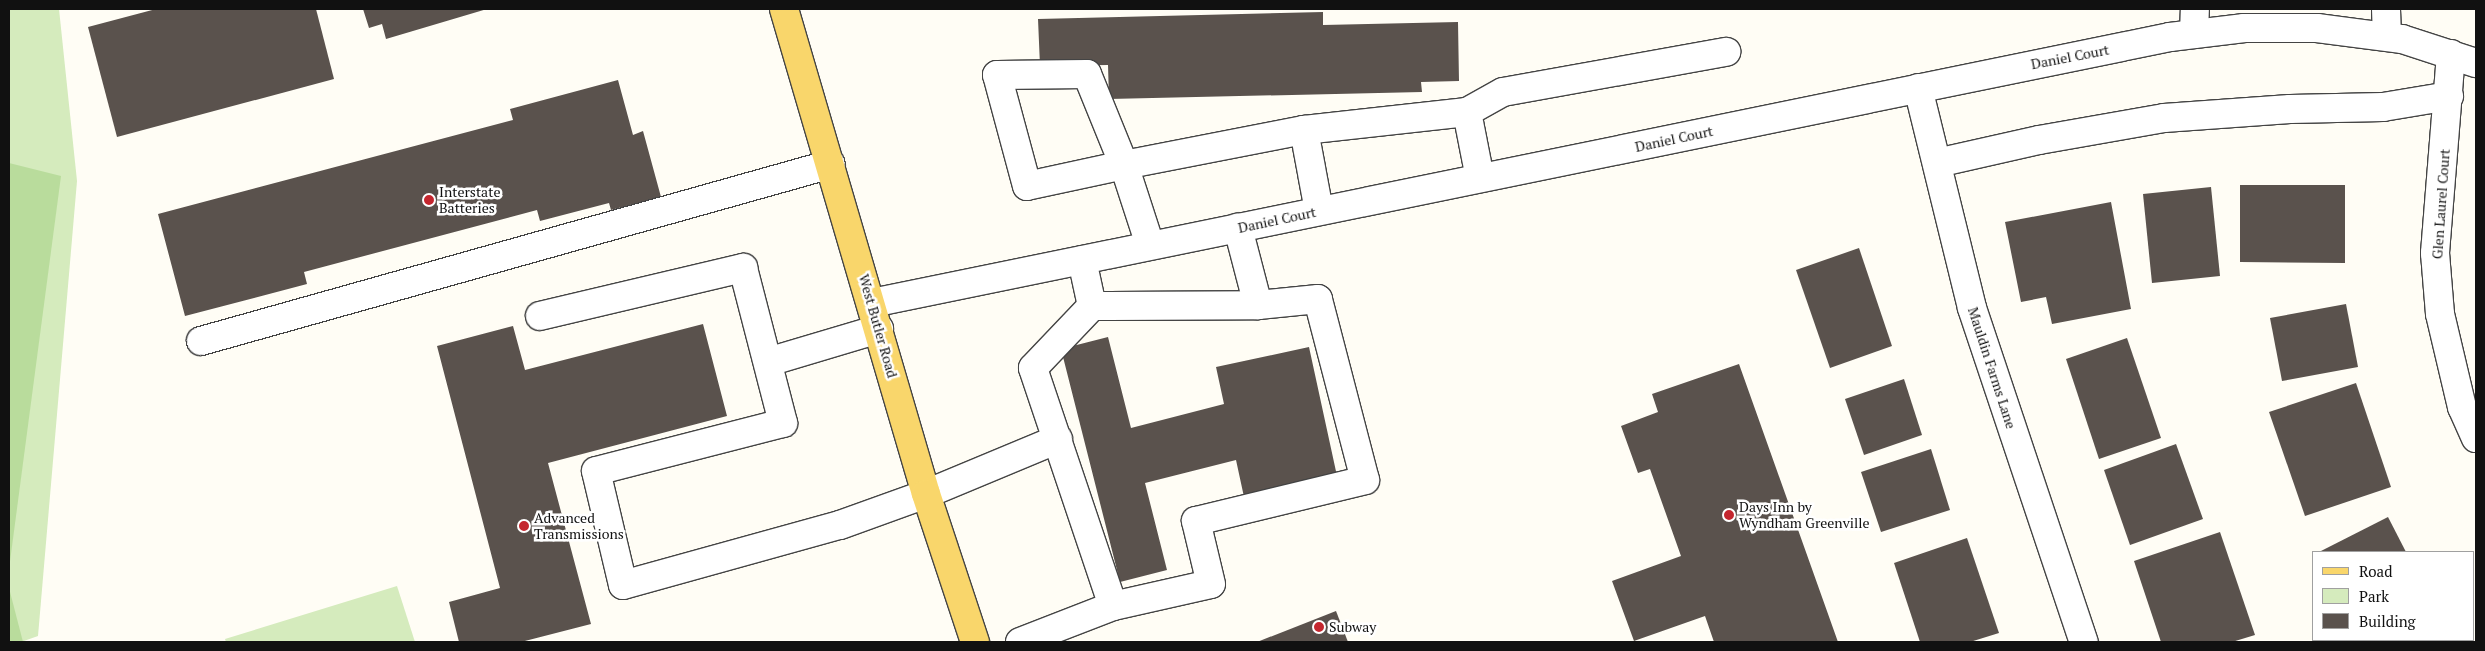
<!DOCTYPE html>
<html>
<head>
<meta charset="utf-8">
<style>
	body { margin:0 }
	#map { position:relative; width:2485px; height:651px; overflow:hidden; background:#fffdf5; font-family:"PT Serif",serif }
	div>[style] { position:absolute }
	.green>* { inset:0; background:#d5ebbd }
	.forest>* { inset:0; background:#b9dc9c }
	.building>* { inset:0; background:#5a524d }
	.roads { filter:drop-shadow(1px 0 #444) drop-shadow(-1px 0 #444) drop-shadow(0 1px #444) drop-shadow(0 -1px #444) }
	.minor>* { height:28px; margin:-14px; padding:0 14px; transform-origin:14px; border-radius:14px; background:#fff }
	.major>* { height:28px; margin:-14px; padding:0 14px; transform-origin:14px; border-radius:14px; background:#f9d66b }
	.dots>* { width:14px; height:14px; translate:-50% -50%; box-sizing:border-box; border:2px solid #fff; border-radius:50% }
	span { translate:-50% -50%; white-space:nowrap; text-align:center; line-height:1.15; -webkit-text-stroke:5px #fff; paint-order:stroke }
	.street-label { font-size:14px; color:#111 }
	.poi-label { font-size:14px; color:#111 }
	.left { translate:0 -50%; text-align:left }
	.frame { position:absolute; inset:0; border:10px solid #111; pointer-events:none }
	.legend { position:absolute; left:2312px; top:551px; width:162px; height:90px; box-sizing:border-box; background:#fff; border:1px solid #a0a0a0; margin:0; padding:6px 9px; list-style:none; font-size:15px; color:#111 }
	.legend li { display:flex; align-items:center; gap:10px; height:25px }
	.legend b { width:25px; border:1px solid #a0a0a0 }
</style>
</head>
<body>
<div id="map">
	<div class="green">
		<div style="clip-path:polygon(9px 9px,59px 9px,77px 181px,38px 636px,21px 642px,9px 642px)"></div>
		<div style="clip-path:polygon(397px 586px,415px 642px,226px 642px,225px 639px)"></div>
	</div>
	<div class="forest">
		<div style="clip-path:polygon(9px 163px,61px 176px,9px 569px)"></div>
		<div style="clip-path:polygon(9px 588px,23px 642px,9px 642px)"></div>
	</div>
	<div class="building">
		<div style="clip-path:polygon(156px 9px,316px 9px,334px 79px,117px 137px,88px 27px)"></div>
		<div style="clip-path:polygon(363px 9px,487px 9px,386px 39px,382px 24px,369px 28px)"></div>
		<div style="clip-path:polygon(1323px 12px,1323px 25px,1458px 22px,1459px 81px,1421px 82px,1422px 92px,1109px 99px,1108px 65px,1040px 66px,1038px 19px)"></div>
		<div style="clip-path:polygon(618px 80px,633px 135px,643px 131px,661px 197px,611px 210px,609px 203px,540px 221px,537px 210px,304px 272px,307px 284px,185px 316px,158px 214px,513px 120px,510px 109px)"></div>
		<div style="clip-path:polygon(2240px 185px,2345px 185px,2345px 263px,2240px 262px)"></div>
		<div style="clip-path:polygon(2211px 187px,2220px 276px,2152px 283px,2143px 194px)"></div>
		<div style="clip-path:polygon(2111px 202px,2131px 309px,2052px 324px,2046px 297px,2021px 302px,2005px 222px)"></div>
		<div style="clip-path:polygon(1859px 248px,1892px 346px,1830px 368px,1796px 270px)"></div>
		<div style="clip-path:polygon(2346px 304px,2358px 367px,2282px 381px,2270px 318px)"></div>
		<div style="clip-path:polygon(703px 324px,727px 416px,548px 463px,591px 624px,521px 642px,459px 642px,449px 602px,500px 588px,437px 346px,513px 326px,525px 370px)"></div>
		<div style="clip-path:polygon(1108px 337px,1131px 428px,1224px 404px,1216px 367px,1309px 347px,1337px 476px,1244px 497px,1236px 460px,1145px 483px,1167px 570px,1120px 582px,1061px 349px)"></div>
		<div style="clip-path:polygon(2127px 338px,2161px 438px,2099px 459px,2066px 359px)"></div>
		<div style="clip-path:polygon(1739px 364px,1838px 642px,1714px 642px,1705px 616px,1634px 641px,1612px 581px,1681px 556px,1650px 469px,1638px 473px,1621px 426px,1658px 412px,1652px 394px)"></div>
		<div style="clip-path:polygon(1904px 379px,1922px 435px,1864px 455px,1845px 399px)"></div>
		<div style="clip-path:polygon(2356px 383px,2391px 487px,2305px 516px,2269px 412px)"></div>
		<div style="clip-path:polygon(2176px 444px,2203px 519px,2130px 545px,2104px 470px)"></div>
		<div style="clip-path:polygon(1931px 449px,1950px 510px,1881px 532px,1861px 472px)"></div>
		<div style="clip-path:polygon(2388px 517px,2406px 552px,2319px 552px)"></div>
		<div style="clip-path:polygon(2220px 532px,2255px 635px,2232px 642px,2161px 642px,2134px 561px)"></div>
		<div style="clip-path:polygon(1967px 538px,1999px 633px,1970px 642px,1920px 642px,1894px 563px)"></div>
		<div style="clip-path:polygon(1336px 611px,1348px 642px,1257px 642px)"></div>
		<div style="clip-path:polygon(2360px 640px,2461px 640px,2462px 642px,2361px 642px)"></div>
	</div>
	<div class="roads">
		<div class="minor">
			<div style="left:2386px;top:9px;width:27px;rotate:88deg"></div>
			<div style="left:2194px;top:34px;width:25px;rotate:-88deg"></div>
			<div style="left:2451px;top:54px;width:200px;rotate:94.6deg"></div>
			<div style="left:2435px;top:253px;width:61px;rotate:85.3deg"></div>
			<div style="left:2440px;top:314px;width:96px;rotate:76.7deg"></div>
			<div style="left:2462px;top:407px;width:34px;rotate:66deg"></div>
			<div style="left:1918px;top:88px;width:227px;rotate:76.2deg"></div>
			<div style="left:1972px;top:308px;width:352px;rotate:71.5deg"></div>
			<div style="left:1467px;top:112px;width:67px;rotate:78.9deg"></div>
			<div style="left:1304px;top:130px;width:82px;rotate:79.5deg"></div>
			<div style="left:1937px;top:163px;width:105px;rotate:-12.7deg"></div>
			<div style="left:2039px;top:140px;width:127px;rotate:-10deg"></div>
			<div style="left:2164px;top:118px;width:126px;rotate:-4.1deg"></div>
			<div style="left:2290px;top:109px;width:93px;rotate:-1.2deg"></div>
			<div style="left:2383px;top:107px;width:67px;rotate:-9.5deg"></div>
			<div style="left:1150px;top:245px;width:84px;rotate:-108deg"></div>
			<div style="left:1124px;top:165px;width:99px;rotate:167.8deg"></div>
			<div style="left:1027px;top:186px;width:115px;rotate:-105.1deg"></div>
			<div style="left:997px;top:75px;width:90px;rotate:-0.6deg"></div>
			<div style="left:1087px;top:74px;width:98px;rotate:67.9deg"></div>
			<div style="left:1124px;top:165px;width:183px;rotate:-11deg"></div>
			<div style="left:1304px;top:130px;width:164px;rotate:-6.3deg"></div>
			<div style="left:1467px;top:112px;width:41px;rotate:-29.1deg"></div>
			<div style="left:1503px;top:92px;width:227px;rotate:-10.2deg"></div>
			<div style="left:872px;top:303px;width:1325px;rotate:-11.58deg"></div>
			<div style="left:2170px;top:37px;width:75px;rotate:-6.9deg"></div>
			<div style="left:2244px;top:28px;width:73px"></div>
			<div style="left:2317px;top:28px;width:86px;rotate:7.4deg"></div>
			<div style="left:2402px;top:39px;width:78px;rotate:18deg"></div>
			<div style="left:1092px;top:306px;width:166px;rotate:-0.3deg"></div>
			<div style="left:540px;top:316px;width:209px;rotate:-13.3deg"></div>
			<div style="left:743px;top:268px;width:160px;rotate:75.5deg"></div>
			<div style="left:783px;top:423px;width:193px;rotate:165.6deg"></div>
			<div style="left:596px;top:471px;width:117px;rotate:76.7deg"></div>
			<div style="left:623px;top:585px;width:225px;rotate:-15.5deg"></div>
			<div style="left:840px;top:525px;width:91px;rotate:-19.8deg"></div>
			<div style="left:926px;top:494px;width:143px;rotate:-22.6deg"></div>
			<div style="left:201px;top:341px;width:654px;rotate:-15.69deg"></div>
			<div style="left:768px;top:362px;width:116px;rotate:-16.6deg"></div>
			<div style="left:1113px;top:606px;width:100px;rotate:-12.7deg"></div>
			<div style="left:1211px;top:584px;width:65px;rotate:-103.4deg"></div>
			<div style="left:1196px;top:521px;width:174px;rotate:-13.6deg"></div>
			<div style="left:1365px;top:480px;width:187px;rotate:-104.6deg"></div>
			<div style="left:1318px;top:299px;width:60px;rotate:174.3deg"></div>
			<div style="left:1258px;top:305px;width:80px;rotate:-104.6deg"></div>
			<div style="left:1020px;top:642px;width:100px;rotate:-21.2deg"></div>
			<div style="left:1113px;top:606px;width:251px;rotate:-108.6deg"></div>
			<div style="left:1033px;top:368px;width:86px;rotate:-46.4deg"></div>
			<div style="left:1092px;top:306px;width:47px;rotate:-102.3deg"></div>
		</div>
		<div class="major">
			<div style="left:784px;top:9px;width:505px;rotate:73.68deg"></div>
			<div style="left:926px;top:494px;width:156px;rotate:71.7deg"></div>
		</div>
	</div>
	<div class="dots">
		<div style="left:429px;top:200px;background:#c4262e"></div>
		<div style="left:1729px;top:515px;background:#c4262e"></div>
		<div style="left:524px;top:526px;background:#c4262e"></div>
		<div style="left:1319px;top:627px;background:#c4262e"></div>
	</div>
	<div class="street-label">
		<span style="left:2070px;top:57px;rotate:-11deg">Daniel Court</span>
		<span style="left:1674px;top:139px;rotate:-12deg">Daniel Court</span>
		<span style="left:2441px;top:204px;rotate:-86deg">Glen Laurel Court</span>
		<span style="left:1277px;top:220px;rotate:-12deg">Daniel Court</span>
		<span style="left:878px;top:326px;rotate:74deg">West Butler Road</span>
		<span style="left:1992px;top:368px;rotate:72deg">Mauldin Farms Lane</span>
	</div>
	<div class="poi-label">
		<span class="left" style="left:439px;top:200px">Interstate<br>Batteries</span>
		<span class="left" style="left:1739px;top:515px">Days Inn by<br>Wyndham Greenville</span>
		<span class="left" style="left:534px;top:526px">Advanced<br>Transmissions</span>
		<span class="left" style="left:1329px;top:627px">Subway</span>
	</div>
	<div class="frame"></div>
	<ul class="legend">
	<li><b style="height:6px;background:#f9d66b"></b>Road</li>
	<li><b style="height:14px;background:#d5ebbd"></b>Park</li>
	<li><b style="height:14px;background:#5a524d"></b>Building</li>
	</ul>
</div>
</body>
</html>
